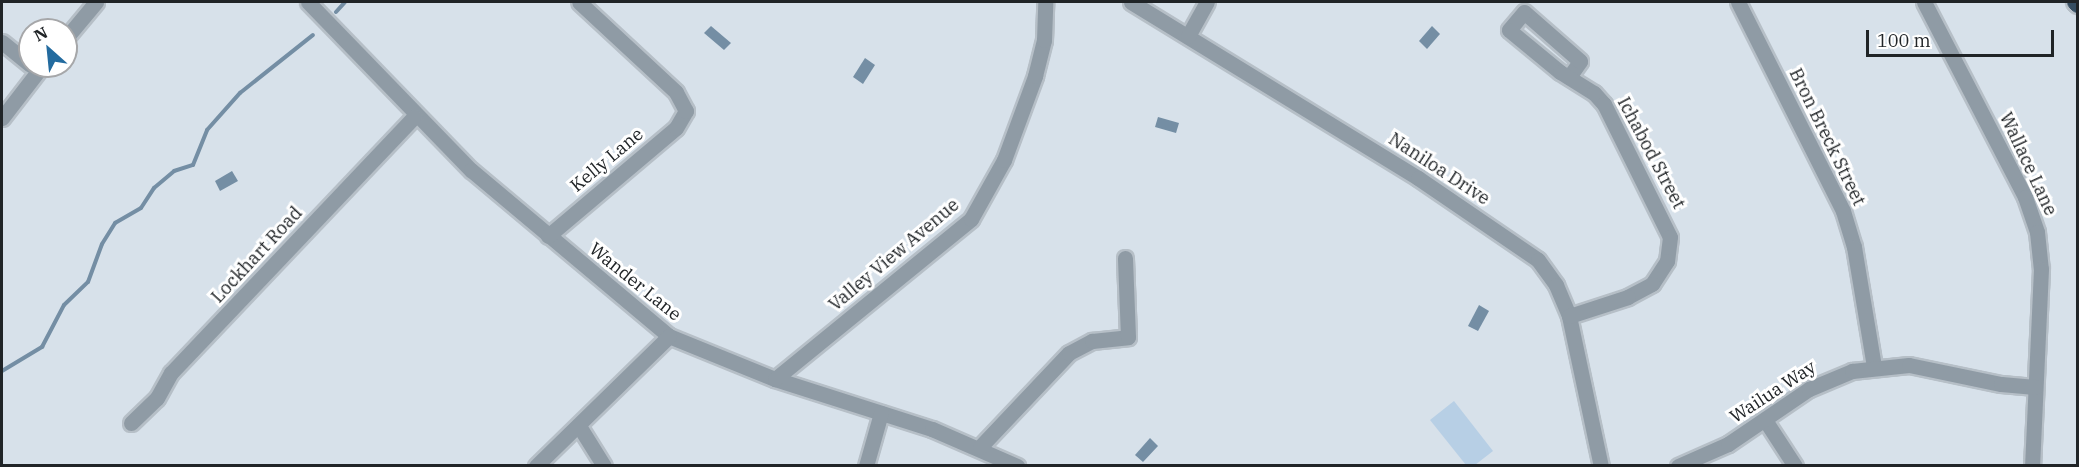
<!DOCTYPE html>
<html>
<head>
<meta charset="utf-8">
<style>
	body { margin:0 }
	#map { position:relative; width:2079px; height:467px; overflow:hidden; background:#d7e1ea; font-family:"IBM Plex Serif",serif }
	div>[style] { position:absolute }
	.green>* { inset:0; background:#b7cfe5 }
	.water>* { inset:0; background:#748ea4 }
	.stream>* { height:4px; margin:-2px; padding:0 2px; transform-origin:2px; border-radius:2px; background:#748ea4 }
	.roads { filter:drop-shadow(2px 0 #b6bfc7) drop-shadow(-2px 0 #b6bfc7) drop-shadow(0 2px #b6bfc7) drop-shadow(0 -2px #b6bfc7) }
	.minor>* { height:15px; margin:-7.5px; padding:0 7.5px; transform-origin:7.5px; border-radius:7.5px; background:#8f9ba5 }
	.highway>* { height:18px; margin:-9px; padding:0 9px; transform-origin:9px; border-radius:9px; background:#364e62 }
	span { translate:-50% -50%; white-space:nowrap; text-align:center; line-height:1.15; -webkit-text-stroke:6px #fff; paint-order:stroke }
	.street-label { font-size:18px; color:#202427 }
	.frame { position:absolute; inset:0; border:3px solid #202427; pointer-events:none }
	.north { position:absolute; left:18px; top:18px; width:60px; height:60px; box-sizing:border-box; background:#fff; border:2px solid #a6a7a9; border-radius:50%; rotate:333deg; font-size:16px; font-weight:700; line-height:24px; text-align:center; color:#202427 }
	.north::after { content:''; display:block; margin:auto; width:21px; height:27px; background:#236b9f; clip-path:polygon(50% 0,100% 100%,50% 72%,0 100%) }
	.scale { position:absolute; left:1866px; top:30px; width:188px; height:27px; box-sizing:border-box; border:3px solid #202427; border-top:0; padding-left:8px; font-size:18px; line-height:21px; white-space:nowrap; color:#202427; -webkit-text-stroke:4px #fff; paint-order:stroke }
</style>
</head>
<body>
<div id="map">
	<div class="green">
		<div style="clip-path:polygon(1454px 401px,1493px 451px,1475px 465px,1466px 465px,1430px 420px)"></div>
	</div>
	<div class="water">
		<div style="clip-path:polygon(711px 26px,731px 43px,724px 50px,704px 33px)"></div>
		<div style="clip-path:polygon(1432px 26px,1440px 34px,1427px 49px,1419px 41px)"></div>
		<div style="clip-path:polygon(865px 58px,875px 65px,863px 84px,853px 77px)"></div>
		<div style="clip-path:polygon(1158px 117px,1179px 123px,1176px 133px,1155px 127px)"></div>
		<div style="clip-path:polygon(232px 171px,238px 181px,220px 191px,215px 181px)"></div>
		<div style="clip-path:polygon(1479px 305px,1489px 311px,1478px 331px,1468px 326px)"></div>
		<div style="clip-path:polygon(1150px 438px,1158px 446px,1143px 462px,1135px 455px)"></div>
	</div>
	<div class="stream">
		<div style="left:336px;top:12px;width:13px;rotate:-48deg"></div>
		<div style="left:2px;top:371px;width:47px;rotate:-31deg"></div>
		<div style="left:42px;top:347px;width:47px;rotate:-62.4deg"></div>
		<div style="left:64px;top:305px;width:33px;rotate:-44deg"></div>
		<div style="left:88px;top:282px;width:40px;rotate:-69.8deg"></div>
		<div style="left:102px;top:244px;width:25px;rotate:-58deg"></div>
		<div style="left:115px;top:223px;width:30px;rotate:-30deg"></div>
		<div style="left:141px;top:208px;width:24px;rotate:-57deg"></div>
		<div style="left:154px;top:188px;width:26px;rotate:-40deg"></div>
		<div style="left:174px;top:171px;width:20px;rotate:-18deg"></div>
		<div style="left:193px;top:165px;width:38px;rotate:-68deg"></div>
		<div style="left:207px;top:130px;width:50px;rotate:-48.3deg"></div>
		<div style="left:240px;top:93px;width:93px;rotate:-38.5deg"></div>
	</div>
	<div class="roads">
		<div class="minor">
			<div style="left:308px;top:2px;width:234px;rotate:45.9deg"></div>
			<div style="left:471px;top:170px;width:258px;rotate:40deg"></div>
			<div style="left:669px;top:336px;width:114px;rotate:22.1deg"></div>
			<div style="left:775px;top:379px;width:165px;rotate:17.7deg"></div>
			<div style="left:932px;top:429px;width:93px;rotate:23.5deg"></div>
			<div style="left:1131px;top:2px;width:337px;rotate:31.5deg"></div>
			<div style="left:1418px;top:178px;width:145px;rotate:34.3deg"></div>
			<div style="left:1538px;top:260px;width:31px;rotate:54deg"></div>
			<div style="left:1556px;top:285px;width:34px;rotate:67deg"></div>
			<div style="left:1569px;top:316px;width:153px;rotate:78deg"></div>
			<div style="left:1738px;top:2px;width:234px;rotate:63.3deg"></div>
			<div style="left:1843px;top:211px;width:38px;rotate:73deg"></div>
			<div style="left:1854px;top:247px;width:122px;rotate:80.5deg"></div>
			<div style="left:1924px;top:2px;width:220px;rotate:62.6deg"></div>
			<div style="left:2025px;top:197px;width:37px;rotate:71deg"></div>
			<div style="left:2037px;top:232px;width:37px;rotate:84deg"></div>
			<div style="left:2041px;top:269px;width:197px;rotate:92.6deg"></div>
			<div style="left:1188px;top:36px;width:39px;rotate:-61deg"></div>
			<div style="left:66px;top:38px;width:47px;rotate:-50.2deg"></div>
			<div style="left:2px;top:42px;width:36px;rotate:39deg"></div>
			<div style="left:1569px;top:77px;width:19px;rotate:-55deg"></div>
			<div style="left:1580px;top:61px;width:74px;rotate:-138.8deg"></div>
			<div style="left:1524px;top:12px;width:23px;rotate:130deg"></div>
			<div style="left:1509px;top:30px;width:66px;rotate:39.5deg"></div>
			<div style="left:1560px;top:72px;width:40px;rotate:32deg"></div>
			<div style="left:1594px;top:93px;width:15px;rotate:48deg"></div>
			<div style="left:1604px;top:104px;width:148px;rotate:63.6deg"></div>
			<div style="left:1670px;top:237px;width:24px;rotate:97deg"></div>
			<div style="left:1667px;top:261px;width:27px;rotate:123deg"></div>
			<div style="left:1652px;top:284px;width:27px;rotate:152deg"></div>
			<div style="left:1628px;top:297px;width:62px;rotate:162.1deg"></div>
			<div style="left:2px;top:118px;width:66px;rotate:-52.4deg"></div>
			<div style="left:548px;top:236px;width:167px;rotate:-40.2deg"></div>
			<div style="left:676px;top:128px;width:20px;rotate:-60deg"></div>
			<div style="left:686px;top:111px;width:21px;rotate:-118deg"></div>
			<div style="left:676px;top:92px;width:132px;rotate:-137.1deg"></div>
			<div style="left:775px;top:379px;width:253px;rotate:-39.2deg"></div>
			<div style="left:971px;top:219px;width:68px;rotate:-60.8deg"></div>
			<div style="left:1004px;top:160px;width:90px;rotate:-69.7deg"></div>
			<div style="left:1035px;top:76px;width:37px;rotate:-76deg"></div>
			<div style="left:1044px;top:40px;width:38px;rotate:-88deg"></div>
			<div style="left:1765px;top:420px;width:55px;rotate:56.9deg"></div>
			<div style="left:131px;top:423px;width:36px;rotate:-44deg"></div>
			<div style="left:157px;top:398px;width:29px;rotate:-61deg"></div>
			<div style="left:171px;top:373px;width:354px;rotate:-46.5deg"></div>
			<div style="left:579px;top:426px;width:47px;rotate:58deg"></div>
			<div style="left:980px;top:447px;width:129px;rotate:-46.6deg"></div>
			<div style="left:1069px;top:353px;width:26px;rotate:-28deg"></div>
			<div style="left:1092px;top:341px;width:36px;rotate:-6deg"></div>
			<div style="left:1128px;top:337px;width:79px;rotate:-92.2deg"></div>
			<div style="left:536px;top:466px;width:186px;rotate:-44.3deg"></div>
			<div style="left:866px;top:466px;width:55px;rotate:-74.2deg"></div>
			<div style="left:1678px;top:466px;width:55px;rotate:-23.7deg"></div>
			<div style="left:1728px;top:444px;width:98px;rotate:-34.2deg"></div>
			<div style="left:1809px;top:389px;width:47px;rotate:-22.7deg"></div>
			<div style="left:1852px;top:371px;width:57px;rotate:-6deg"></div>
			<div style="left:1909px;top:365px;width:94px;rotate:11.7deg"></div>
			<div style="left:2001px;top:384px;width:34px;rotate:5deg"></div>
		</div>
		<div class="highway">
			<div style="left:2076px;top:2px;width:3px;rotate:45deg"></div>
		</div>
	</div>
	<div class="street-label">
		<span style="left:1827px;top:137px;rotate:64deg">Bron Breck Street</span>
		<span style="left:1651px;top:153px;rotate:62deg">Ichabod Street</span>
		<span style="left:607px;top:160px;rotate:-40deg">Kelly Lane</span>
		<span style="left:2028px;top:164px;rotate:65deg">Wallace Lane</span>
		<span style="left:1439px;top:169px;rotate:33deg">Naniloa Drive</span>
		<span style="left:257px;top:255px;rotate:-47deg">Lockhart Road</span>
		<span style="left:894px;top:255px;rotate:-40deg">Valley View Avenue</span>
		<span style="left:635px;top:282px;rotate:39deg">Wander Lane</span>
		<span style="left:1773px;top:392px;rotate:-33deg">Wailua Way</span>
	</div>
	<div class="frame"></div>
	<div class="north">N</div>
	<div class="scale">100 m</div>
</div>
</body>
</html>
